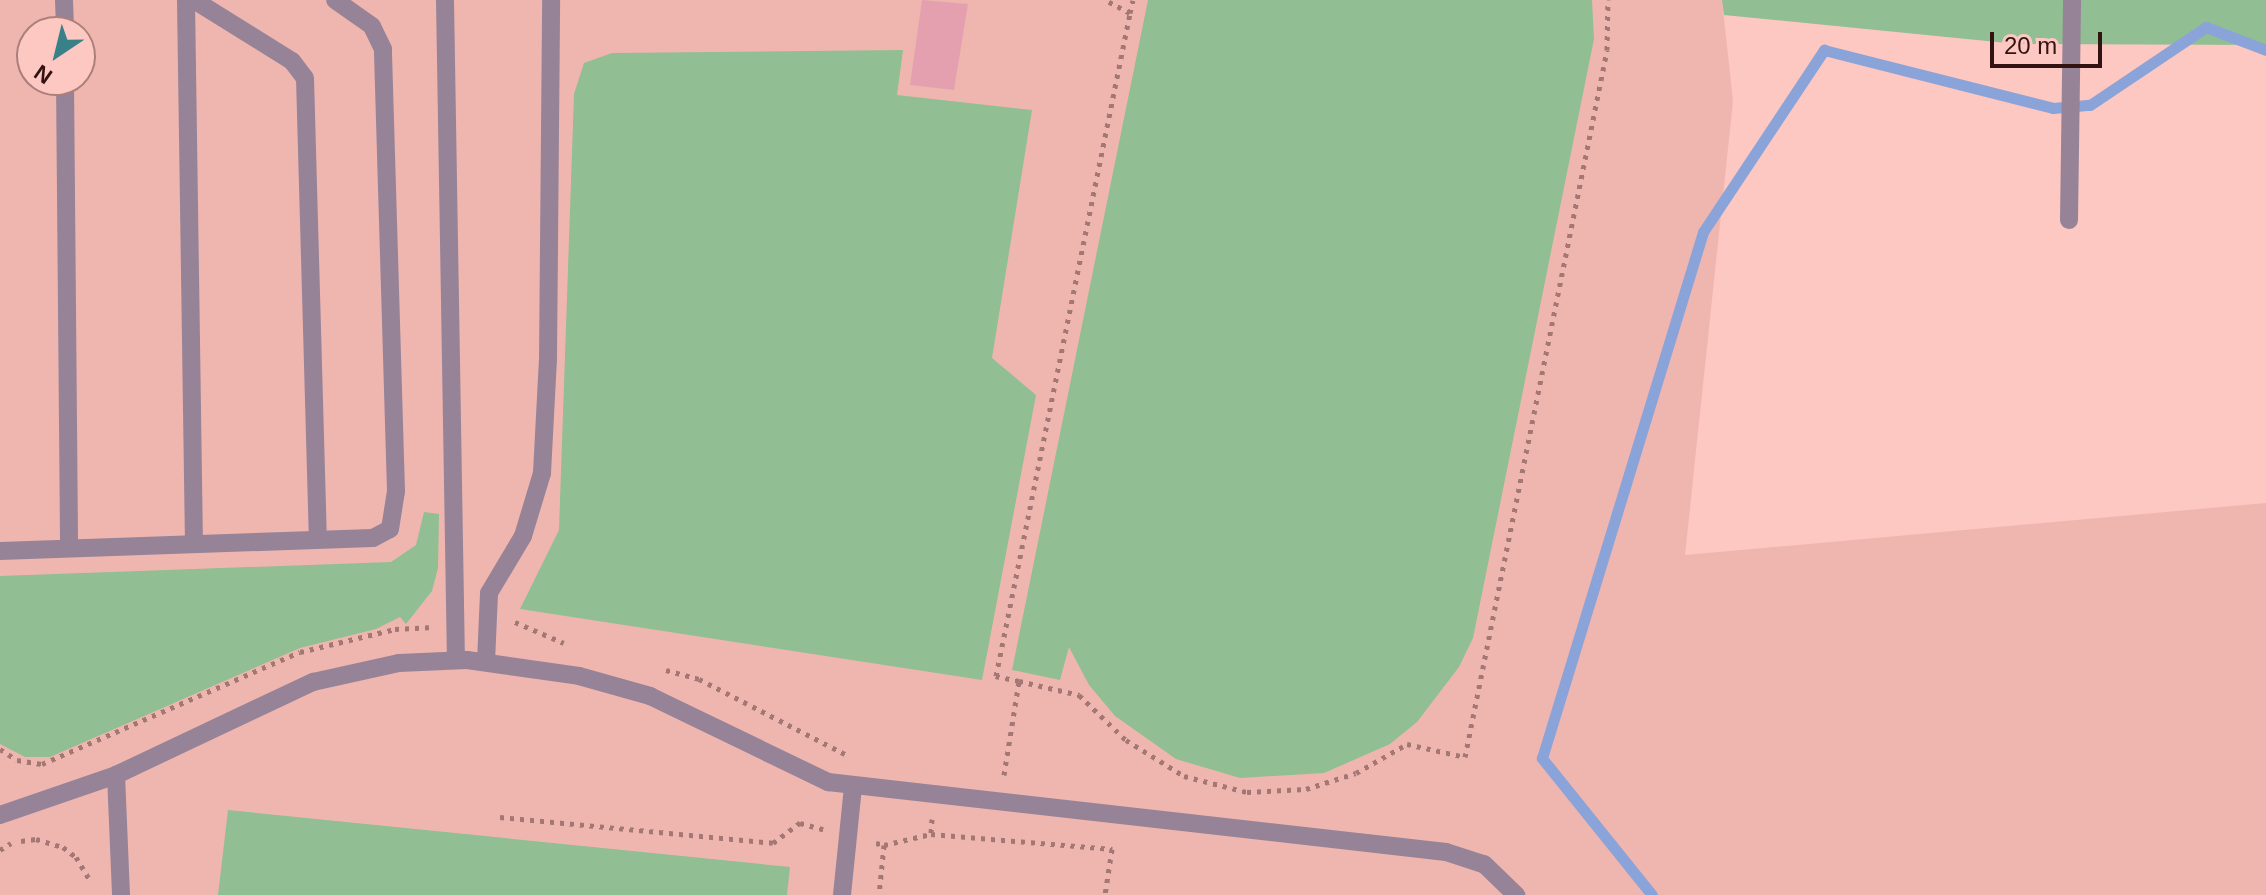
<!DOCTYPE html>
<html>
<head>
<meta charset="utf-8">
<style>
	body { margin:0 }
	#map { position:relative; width:2266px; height:895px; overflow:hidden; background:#fdc7c2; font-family:Arial,sans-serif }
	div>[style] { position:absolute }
	.built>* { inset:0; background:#efb6b0 }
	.green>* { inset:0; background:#91be92 }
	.stream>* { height:11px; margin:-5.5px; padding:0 5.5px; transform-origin:5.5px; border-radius:5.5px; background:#8aa3d9 }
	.building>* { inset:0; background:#e5a0af }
	.path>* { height:5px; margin-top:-2.5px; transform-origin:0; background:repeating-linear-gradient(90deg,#a37773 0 4px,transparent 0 10px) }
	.service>* { height:18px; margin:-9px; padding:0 9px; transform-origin:9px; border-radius:9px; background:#978397 }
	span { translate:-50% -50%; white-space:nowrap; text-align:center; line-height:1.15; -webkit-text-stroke:8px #fdc7c2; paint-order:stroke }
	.north { position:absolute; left:16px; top:16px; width:80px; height:80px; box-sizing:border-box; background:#fdc7c2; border:2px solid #ac7f7b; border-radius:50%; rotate:215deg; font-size:22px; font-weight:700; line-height:32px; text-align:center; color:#331311 }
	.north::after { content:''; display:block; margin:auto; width:28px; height:36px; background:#398189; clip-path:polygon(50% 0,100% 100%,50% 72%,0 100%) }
	.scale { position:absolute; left:1990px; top:32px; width:112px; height:36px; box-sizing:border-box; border:4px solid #331311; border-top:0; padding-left:10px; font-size:24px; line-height:28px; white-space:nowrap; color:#331311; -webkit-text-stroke:6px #fdc7c2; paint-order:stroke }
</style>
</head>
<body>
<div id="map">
	<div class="built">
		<div style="clip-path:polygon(evenodd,0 0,1722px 0,1733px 101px,1685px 555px,2266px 503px,2266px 895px,0 895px,0 0,32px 32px,80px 32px,80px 80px,32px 80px,32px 32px)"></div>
	</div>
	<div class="green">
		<div style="clip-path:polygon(1148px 0,1592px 0,1594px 39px,1473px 638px,1459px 667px,1417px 722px,1390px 744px,1324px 773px,1240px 778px,1176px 759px,1115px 716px,1089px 685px,1069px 647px,1060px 680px,1012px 670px)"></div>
		<div style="clip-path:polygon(1722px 0,2266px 0,2266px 45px,2017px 44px,1724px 15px)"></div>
		<div style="clip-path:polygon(903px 50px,897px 95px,1032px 110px,992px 358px,1036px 395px,982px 680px,520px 609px,559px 530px,574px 94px,584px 63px,612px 53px)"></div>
		<div style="clip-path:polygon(424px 512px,439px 514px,438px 568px,432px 591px,406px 624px,400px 617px,376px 629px,300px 648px,50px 757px,25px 757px,0 744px,0 576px,391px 562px,416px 545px)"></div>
		<div style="clip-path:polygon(228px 810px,790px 867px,787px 895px,218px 895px)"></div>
	</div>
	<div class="stream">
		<div style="left:1652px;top:895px;width:176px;rotate:-128.8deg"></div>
		<div style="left:1542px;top:758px;width:550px;rotate:-72.98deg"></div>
		<div style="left:1703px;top:232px;width:219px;rotate:-56.4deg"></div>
		<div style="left:1824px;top:50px;width:236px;rotate:14.2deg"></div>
		<div style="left:2053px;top:108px;width:37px;rotate:-5deg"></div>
		<div style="left:2090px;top:105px;width:140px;rotate:-33.9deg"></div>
		<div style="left:2206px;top:27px;width:64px;rotate:21deg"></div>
	</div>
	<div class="building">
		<div style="clip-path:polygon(922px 0,968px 4px,954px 90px,910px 85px)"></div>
	</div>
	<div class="path">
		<div style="left:1130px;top:13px;width:13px;rotate:-77deg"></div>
		<div style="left:515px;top:622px;width:53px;rotate:23.2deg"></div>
		<div style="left:666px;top:670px;width:34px;rotate:15deg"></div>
		<div style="left:699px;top:679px;width:164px;rotate:27.2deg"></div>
		<div style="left:1019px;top:681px;width:62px;rotate:13.1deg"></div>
		<div style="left:1079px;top:695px;width:65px;rotate:43.8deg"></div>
		<div style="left:1126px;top:740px;width:68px;rotate:31.8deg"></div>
		<div style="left:1184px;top:776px;width:65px;rotate:14.3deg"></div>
		<div style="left:1247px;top:792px;width:59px;rotate:-2.9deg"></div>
		<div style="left:1306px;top:789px;width:52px;rotate:-17.7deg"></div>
		<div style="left:1356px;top:773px;width:59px;rotate:-29.6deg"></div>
		<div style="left:1407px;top:744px;width:59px;rotate:12.6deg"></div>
		<div style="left:1465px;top:757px;width:721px;rotate:-78.64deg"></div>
		<div style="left:1607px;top:50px;width:50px;rotate:-88.9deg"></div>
		<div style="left:0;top:749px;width:20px;rotate:33deg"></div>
		<div style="left:17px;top:760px;width:25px;rotate:9deg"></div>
		<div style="left:42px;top:764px;width:281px;rotate:-23.5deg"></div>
		<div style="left:300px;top:652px;width:98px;rotate:-13.6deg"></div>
		<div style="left:395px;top:629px;width:34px;rotate:-3deg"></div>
		<div style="left:1004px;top:775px;width:95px;rotate:-80.9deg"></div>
		<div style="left:1019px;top:681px;width:24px;rotate:-168deg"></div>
		<div style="left:996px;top:676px;width:676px;rotate:-78.57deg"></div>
		<div style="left:1130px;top:13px;width:27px;rotate:-152deg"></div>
		<div style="left:500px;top:817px;width:274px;rotate:5.4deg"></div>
		<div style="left:773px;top:843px;width:34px;rotate:-37deg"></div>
		<div style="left:800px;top:823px;width:24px;rotate:15deg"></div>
		<div style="left:932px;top:819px;width:15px;rotate:94deg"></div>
		<div style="left:931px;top:834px;width:182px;rotate:4.7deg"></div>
		<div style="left:1112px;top:849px;width:47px;rotate:98.7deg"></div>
		<div style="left:21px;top:841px;width:15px;rotate:-8deg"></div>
		<div style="left:36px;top:839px;width:28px;rotate:17deg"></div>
		<div style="left:63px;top:847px;width:16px;rotate:38deg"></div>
		<div style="left:76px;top:857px;width:29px;rotate:59deg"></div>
		<div style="left:876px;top:843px;width:8px;rotate:14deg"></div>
		<div style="left:884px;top:845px;width:50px;rotate:95.7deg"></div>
		<div style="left:884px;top:845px;width:48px;rotate:-13.2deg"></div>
		<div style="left:0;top:850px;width:13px;rotate:-32deg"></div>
	</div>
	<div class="service">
		<div style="left:64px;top:0;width:32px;rotate:88deg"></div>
		<div style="left:186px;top:0;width:543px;rotate:89.16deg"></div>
		<div style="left:194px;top:0;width:115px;rotate:31.9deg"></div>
		<div style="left:292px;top:61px;width:21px;rotate:53deg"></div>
		<div style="left:305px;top:78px;width:461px;rotate:88.4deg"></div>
		<div style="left:445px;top:0;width:660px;rotate:89.05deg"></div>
		<div style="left:65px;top:80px;width:467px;rotate:89.5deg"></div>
		<div style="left:2069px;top:220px;width:220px;rotate:-89.2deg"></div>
		<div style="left:0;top:551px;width:373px;rotate:-2deg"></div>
		<div style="left:373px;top:538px;width:19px;rotate:-28deg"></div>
		<div style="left:390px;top:529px;width:38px;rotate:-81deg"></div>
		<div style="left:396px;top:491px;width:442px;rotate:-91.7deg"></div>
		<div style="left:383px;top:49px;width:25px;rotate:-116deg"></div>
		<div style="left:372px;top:26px;width:45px;rotate:-144.9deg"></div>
		<div style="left:486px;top:662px;width:69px;rotate:-87.5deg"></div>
		<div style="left:489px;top:593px;width:66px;rotate:-59.2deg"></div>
		<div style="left:523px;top:536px;width:66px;rotate:-73.2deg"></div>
		<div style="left:542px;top:473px;width:113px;rotate:-87deg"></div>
		<div style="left:548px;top:360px;width:360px;rotate:-89.5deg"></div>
		<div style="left:116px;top:775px;width:120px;rotate:87.6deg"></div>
		<div style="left:0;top:815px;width:123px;rotate:-19deg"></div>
		<div style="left:116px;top:775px;width:218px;rotate:-25.3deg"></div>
		<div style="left:313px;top:682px;width:88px;rotate:-12.5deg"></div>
		<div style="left:399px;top:663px;width:68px;rotate:-2.5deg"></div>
		<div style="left:467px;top:660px;width:113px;rotate:8.1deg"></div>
		<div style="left:579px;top:676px;width:74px;rotate:15.7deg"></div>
		<div style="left:650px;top:696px;width:198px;rotate:25.8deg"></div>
		<div style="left:828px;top:782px;width:622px;rotate:6.46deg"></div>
		<div style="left:1446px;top:852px;width:40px;rotate:18deg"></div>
		<div style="left:1484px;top:864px;width:45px;rotate:44.1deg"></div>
		<div style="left:842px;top:895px;width:109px;rotate:-84.2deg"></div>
	</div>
	<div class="north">N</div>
	<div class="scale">20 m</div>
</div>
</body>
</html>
